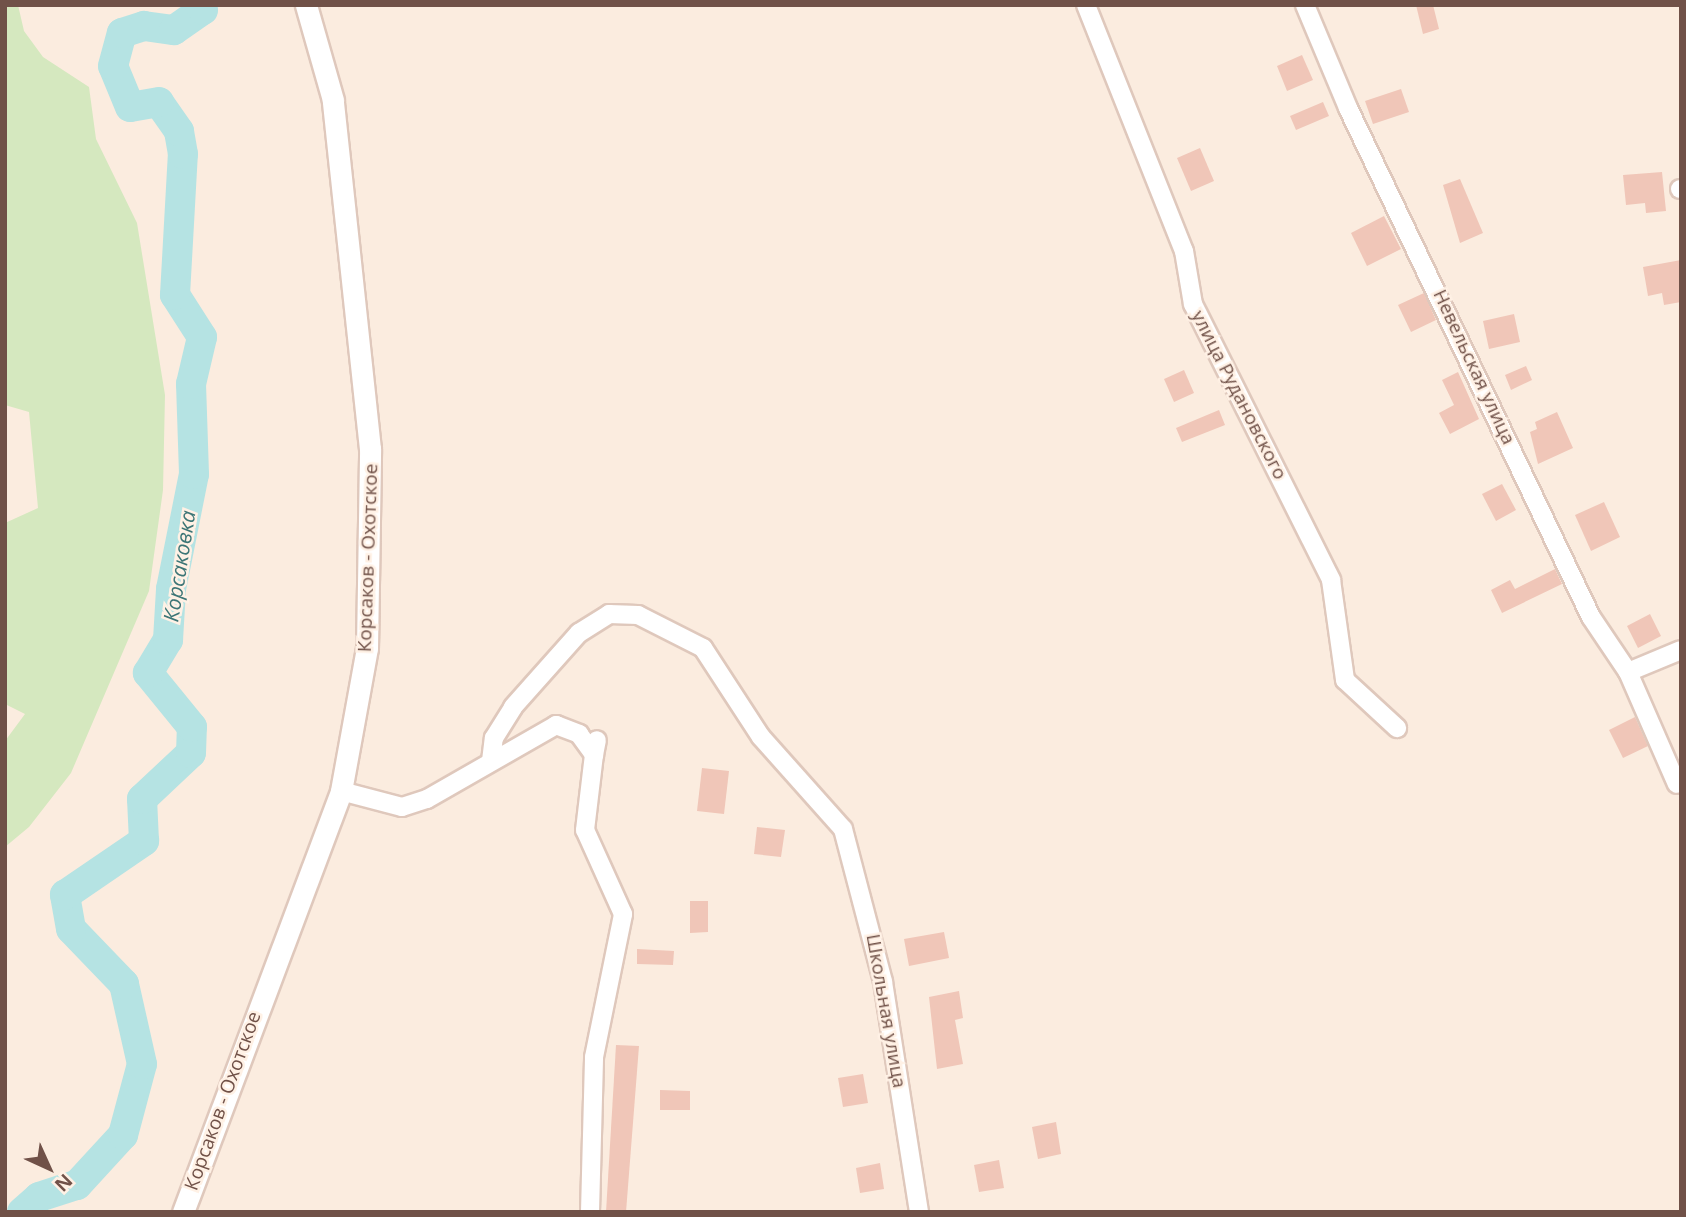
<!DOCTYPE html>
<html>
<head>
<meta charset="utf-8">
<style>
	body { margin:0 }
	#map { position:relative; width:1686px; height:1217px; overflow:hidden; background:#fbecdf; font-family:"Open Sans",sans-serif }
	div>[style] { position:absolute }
	.green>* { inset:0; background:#d5e8bf }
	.river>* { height:30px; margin:-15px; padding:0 15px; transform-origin:15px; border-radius:15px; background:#b5e3e3 }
	.building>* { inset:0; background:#f0c6b8 }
	.roads { filter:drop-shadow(2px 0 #dfc8bc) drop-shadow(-2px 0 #dfc8bc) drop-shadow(0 2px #dfc8bc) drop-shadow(0 -2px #dfc8bc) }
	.minor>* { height:18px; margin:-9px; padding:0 9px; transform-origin:9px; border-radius:9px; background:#fff }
	.tertiary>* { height:21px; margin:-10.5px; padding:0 10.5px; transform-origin:10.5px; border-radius:10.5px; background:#fff }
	span { translate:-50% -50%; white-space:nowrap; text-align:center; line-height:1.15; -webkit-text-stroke:5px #fff1e5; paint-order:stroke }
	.street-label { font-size:19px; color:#705148 }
	.water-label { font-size:21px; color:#3c7576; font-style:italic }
	.frame { position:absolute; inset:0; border:7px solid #705148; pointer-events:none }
	.north { position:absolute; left:14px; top:1133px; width:70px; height:70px; -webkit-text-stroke:5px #fff1e5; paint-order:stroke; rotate:135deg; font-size:19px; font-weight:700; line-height:28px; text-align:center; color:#705148 }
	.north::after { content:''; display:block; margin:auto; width:24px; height:32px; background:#705148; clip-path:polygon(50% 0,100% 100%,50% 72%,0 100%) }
</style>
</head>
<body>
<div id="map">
	<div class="green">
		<div style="clip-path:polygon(5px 5px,18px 5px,24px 31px,43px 57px,89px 87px,96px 139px,137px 223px,165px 395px,163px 490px,149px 591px,71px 773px,29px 827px,5px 847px,5px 741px,25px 714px,5px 704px,5px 523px,38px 508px,29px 412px,5px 405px)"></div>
	</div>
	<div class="river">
		<div style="left:22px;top:1212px;width:23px;rotate:-41deg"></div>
		<div style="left:39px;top:1197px;width:40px;rotate:-18deg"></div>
		<div style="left:77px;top:1185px;width:68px;rotate:-47.4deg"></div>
		<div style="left:123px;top:1135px;width:73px;rotate:-75deg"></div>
		<div style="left:142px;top:1064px;width:82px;rotate:-102.7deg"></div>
		<div style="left:124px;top:984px;width:76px;rotate:-133.9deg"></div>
		<div style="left:71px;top:929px;width:35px;rotate:-100deg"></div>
		<div style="left:65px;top:895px;width:96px;rotate:-34.4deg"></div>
		<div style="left:144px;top:841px;width:42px;rotate:-92.7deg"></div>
		<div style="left:142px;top:799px;width:67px;rotate:-43.2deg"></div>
		<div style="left:191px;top:753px;width:26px;rotate:-88deg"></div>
		<div style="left:192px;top:727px;width:70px;rotate:-129.2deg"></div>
		<div style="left:148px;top:673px;width:39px;rotate:-59deg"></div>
		<div style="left:168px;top:640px;width:51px;rotate:-86.6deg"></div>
		<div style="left:171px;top:589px;width:117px;rotate:-78.7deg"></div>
		<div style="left:194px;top:474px;width:90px;rotate:-91.9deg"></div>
		<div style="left:191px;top:384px;width:48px;rotate:-76.8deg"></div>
		<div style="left:202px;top:337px;width:50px;rotate:-122.7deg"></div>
		<div style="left:175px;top:295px;width:141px;rotate:-86.8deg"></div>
		<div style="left:183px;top:154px;width:23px;rotate:-100deg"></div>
		<div style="left:179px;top:131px;width:35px;rotate:-125deg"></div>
		<div style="left:159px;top:102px;width:29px;rotate:170deg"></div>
		<div style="left:130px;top:107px;width:44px;rotate:-112.5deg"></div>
		<div style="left:113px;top:66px;width:34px;rotate:-75deg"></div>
		<div style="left:122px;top:33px;width:23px;rotate:-18deg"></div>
		<div style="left:144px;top:26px;width:30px;rotate:8deg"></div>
		<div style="left:174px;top:30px;width:35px;rotate:-35deg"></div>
		<div style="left:203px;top:10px;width:6px;rotate:-121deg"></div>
	</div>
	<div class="building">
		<div style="clip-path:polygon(1416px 5px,1433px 5px,1439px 29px,1423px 34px)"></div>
		<div style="clip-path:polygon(1302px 55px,1313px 80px,1287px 91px,1277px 66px)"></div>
		<div style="clip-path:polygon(1401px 89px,1409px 112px,1373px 124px,1365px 101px)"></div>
		<div style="clip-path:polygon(1323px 102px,1329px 116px,1296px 130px,1290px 116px)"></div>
		<div style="clip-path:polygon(1200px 148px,1214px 181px,1191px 191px,1177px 158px)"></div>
		<div style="clip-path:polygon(1662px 172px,1666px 211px,1646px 213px,1645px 203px,1626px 205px,1623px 175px)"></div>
		<div style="clip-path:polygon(1460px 179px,1483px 233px,1460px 243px,1443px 185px)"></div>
		<div style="clip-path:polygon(1384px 216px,1401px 249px,1367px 266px,1351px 233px)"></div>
		<div style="clip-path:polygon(1681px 260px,1681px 302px,1664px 305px,1662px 293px,1648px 296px,1643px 267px)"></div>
		<div style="clip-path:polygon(1424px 293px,1436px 320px,1411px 332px,1398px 305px)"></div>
		<div style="clip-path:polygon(1514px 314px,1520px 342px,1489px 349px,1483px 321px)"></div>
		<div style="clip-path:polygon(1526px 366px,1532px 380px,1511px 390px,1505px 375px)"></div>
		<div style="clip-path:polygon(1184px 370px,1194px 393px,1174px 402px,1164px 379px)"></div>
		<div style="clip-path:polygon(1458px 372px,1479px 419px,1450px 434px,1439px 413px,1454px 405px,1442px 380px)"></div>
		<div style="clip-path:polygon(1219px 410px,1225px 425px,1182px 442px,1176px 428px)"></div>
		<div style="clip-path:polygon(1557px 412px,1573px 448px,1538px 464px,1530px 432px,1537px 429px,1535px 422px)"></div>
		<div style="clip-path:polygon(1502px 484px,1516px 510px,1496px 521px,1482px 494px)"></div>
		<div style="clip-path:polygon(1604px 502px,1620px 537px,1591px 551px,1575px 515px)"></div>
		<div style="clip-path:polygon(1555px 569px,1562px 584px,1502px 613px,1491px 590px,1510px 580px,1515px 589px)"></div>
		<div style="clip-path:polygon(1650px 614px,1661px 636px,1638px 648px,1627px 626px)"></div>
		<div style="clip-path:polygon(1635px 717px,1648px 746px,1623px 758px,1609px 730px)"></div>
		<div style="clip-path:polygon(702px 768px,729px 771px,724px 814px,697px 811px)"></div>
		<div style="clip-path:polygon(757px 827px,785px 830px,781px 857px,754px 854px)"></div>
		<div style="clip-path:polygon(690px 901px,708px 901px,708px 932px,690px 933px)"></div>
		<div style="clip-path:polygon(944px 932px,949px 958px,909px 966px,904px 939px)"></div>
		<div style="clip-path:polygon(637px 949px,674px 951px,673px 965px,637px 964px)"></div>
		<div style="clip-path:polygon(959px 991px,963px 1018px,955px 1020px,963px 1064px,937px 1069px,929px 997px)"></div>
		<div style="clip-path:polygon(616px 1045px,639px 1046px,626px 1212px,606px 1212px)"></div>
		<div style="clip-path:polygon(863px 1074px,868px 1103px,843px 1107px,838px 1078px)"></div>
		<div style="clip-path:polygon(660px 1090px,690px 1091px,690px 1110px,660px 1110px)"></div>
		<div style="clip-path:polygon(1056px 1122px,1061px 1154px,1038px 1159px,1032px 1127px)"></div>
		<div style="clip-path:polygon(999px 1160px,1004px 1188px,979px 1192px,974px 1165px)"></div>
		<div style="clip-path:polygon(880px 1163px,884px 1189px,860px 1193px,856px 1168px)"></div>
	</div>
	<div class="roads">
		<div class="minor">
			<div style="left:1086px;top:5px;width:265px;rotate:68.3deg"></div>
			<div style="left:1184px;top:251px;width:54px;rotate:80.4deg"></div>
			<div style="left:1193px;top:304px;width:309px;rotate:63.4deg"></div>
			<div style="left:1331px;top:580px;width:101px;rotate:82deg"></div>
			<div style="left:1345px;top:680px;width:71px;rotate:42.7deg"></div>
			<div style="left:1305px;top:5px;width:112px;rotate:67.3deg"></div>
			<div style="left:1348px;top:108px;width:564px;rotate:64.48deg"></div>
			<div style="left:1591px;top:617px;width:66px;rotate:56.1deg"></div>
			<div style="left:1628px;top:672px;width:57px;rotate:-22.5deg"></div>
			<div style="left:1680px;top:189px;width:1px"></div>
			<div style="left:1628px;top:672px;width:122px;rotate:66.4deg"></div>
			<div style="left:491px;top:761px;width:23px;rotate:-83deg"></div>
			<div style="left:494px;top:738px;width:36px;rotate:-58deg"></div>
			<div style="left:513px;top:707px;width:99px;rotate:-48.3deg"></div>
			<div style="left:579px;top:633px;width:36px;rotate:-32deg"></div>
			<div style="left:609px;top:614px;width:29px;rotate:2deg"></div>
			<div style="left:638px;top:615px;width:73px;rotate:26.9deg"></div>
			<div style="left:703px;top:648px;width:106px;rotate:56.9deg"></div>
			<div style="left:761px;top:737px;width:123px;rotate:48.3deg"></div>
			<div style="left:843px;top:829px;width:158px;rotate:75.3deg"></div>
			<div style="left:883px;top:982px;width:233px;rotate:81.1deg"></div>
			<div style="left:341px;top:791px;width:63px;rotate:14.7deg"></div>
			<div style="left:402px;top:807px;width:26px;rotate:-18deg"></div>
			<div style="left:427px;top:799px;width:149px;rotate:-29.8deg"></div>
			<div style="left:556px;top:725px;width:25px;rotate:21deg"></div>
			<div style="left:579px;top:734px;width:26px;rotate:54deg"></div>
			<div style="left:594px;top:755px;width:15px;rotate:-79deg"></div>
			<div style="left:590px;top:1212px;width:155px;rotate:-88.5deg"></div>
			<div style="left:594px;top:1057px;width:146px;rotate:-78.5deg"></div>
			<div style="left:623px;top:914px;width:92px;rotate:-114.3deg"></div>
			<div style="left:585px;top:830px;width:76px;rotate:-83.2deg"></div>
		</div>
		<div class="tertiary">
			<div style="left:183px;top:1212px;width:450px;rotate:-69.4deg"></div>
			<div style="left:341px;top:791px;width:145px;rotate:-79.7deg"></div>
			<div style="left:367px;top:648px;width:199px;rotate:-89.1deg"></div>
			<div style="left:370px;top:449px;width:351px;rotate:-96.1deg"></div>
			<div style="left:333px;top:100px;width:99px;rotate:-105.9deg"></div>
		</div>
	</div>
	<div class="street-label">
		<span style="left:1474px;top:367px;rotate:65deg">Невельская улица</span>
		<span style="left:1239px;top:395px;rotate:63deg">улица Рудановского</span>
		<span style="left:368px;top:558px;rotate:-88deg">Корсаков - Охотское</span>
		<span style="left:886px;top:1011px;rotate:80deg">Школьная улица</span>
		<span style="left:223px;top:1101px;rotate:-70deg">Корсаков - Охотское</span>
	</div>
	<div class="water-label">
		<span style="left:179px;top:566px;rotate:-81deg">Корсаковка</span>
	</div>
	<div class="frame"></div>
	<div class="north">N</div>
</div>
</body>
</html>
